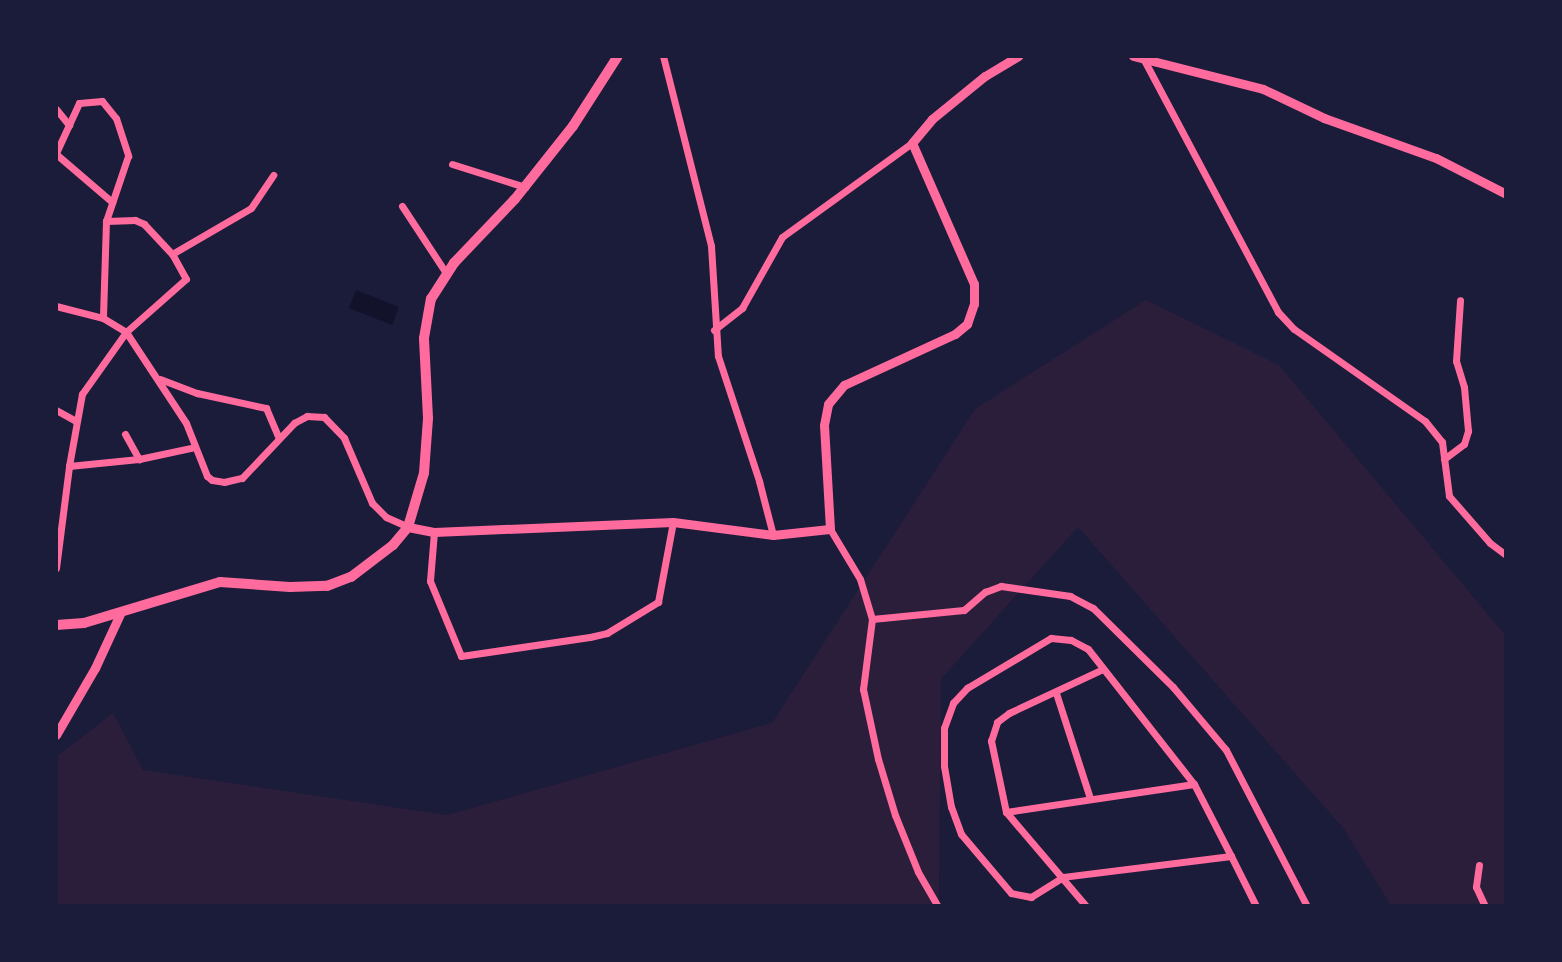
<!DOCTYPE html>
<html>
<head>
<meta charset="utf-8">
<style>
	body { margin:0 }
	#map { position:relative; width:1562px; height:962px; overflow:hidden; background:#1b1b3a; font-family:Lato,sans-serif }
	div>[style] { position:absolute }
	.green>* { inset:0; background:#2a1e3b }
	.water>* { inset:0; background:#12122b }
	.minor>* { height:7px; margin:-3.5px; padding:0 3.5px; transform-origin:3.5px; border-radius:3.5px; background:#ff6b9d }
	.tertiary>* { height:9px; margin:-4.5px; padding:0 4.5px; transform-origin:4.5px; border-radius:4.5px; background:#ff6b9d }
	.secondary>* { height:10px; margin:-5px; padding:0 5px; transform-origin:5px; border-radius:5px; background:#ff6b9d }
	span { translate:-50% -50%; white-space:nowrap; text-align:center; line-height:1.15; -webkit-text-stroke:6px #1b1b3a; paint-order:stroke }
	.frame { position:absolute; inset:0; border:58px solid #1b1b3a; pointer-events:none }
</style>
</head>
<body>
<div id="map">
	<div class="green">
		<div style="clip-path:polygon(1146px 300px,1279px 365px,1506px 636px,1506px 906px,1391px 906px,1344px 829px,1078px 527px,941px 679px,939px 906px,56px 906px,56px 757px,113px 713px,143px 770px,447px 815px,772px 723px,975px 409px)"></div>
	</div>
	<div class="water">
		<div style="clip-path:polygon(356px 290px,399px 307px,392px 325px,349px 308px)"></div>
	</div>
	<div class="minor">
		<div style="left:663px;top:56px;width:196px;rotate:75.8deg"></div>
		<div style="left:711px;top:246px;width:110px;rotate:86.4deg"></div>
		<div style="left:718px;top:356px;width:132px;rotate:71.8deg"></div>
		<div style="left:759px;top:481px;width:56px;rotate:75.5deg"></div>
		<div style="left:1143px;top:58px;width:288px;rotate:62deg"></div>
		<div style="left:1278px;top:312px;width:23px;rotate:47deg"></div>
		<div style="left:1294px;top:329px;width:160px;rotate:35.1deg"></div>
		<div style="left:1425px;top:421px;width:27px;rotate:51deg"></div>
		<div style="left:1442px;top:442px;width:54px;rotate:82.6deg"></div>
		<div style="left:1449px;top:496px;width:62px;rotate:48.9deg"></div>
		<div style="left:1490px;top:543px;width:20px;rotate:37deg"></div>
		<div style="left:56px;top:109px;width:21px;rotate:51deg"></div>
		<div style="left:56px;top:153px;width:55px;rotate:-65.3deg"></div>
		<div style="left:79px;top:103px;width:23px;rotate:-5deg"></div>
		<div style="left:102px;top:101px;width:22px;rotate:51deg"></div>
		<div style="left:116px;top:118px;width:40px;rotate:72deg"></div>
		<div style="left:128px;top:156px;width:69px;rotate:108.7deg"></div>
		<div style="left:106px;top:221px;width:97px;rotate:91.8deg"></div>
		<div style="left:56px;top:154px;width:74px;rotate:40.6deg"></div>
		<div style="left:452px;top:164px;width:77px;rotate:17.5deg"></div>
		<div style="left:402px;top:206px;width:80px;rotate:56.7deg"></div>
		<div style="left:106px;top:221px;width:29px;rotate:-2deg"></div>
		<div style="left:135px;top:220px;width:10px;rotate:24deg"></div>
		<div style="left:144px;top:224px;width:41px;rotate:47deg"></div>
		<div style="left:56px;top:306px;width:49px;rotate:14.3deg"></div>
		<div style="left:103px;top:318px;width:27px;rotate:31deg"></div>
		<div style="left:126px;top:332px;width:109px;rotate:56.6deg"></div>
		<div style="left:186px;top:423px;width:57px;rotate:68.4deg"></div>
		<div style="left:207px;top:476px;width:6px;rotate:39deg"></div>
		<div style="left:212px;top:480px;width:12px;rotate:9deg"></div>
		<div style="left:224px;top:482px;width:18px;rotate:-13deg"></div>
		<div style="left:242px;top:478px;width:76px;rotate:-46.6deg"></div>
		<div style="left:294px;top:423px;width:15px;rotate:-28deg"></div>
		<div style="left:307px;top:416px;width:17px;rotate:3deg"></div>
		<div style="left:324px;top:417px;width:29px;rotate:46deg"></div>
		<div style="left:344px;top:438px;width:71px;rotate:66.7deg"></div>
		<div style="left:372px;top:503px;width:20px;rotate:45deg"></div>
		<div style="left:386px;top:517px;width:24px;rotate:24deg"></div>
		<div style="left:714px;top:330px;width:36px;rotate:-38deg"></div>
		<div style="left:742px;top:308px;width:81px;rotate:-60.6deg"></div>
		<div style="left:782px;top:237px;width:160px;rotate:-35.9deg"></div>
		<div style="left:160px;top:379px;width:40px;rotate:21deg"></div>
		<div style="left:197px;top:393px;width:71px;rotate:12.3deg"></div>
		<div style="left:266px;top:408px;width:33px;rotate:67deg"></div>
		<div style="left:56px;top:410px;width:23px;rotate:29deg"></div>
		<div style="left:125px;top:434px;width:29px;rotate:61deg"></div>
		<div style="left:1444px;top:459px;width:25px;rotate:-37deg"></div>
		<div style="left:1464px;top:444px;width:14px;rotate:-73deg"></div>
		<div style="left:1468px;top:431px;width:44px;rotate:-95.2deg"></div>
		<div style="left:1464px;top:387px;width:27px;rotate:-107deg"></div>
		<div style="left:1456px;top:361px;width:61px;rotate:-86.2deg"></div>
		<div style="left:69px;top:466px;width:73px;rotate:-79.8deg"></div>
		<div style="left:82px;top:394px;width:76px;rotate:-54.6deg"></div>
		<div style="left:126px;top:332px;width:80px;rotate:-41.5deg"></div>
		<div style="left:186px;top:279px;width:29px;rotate:-119deg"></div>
		<div style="left:172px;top:254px;width:91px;rotate:-30.2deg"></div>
		<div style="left:251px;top:208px;width:40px;rotate:-56deg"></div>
		<div style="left:830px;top:529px;width:58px;rotate:59deg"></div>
		<div style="left:860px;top:579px;width:42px;rotate:73.3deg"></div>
		<div style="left:872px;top:619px;width:71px;rotate:97.3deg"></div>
		<div style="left:863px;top:689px;width:72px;rotate:77.9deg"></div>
		<div style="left:878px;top:759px;width:59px;rotate:73.1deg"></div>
		<div style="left:895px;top:815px;width:61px;rotate:68deg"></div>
		<div style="left:918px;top:872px;width:39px;rotate:60deg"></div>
		<div style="left:434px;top:532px;width:49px;rotate:94.7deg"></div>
		<div style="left:430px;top:581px;width:81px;rotate:67.5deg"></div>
		<div style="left:461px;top:656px;width:130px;rotate:-8.4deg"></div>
		<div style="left:590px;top:637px;width:17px;rotate:-13deg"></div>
		<div style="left:607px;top:633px;width:60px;rotate:-31.3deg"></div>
		<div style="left:658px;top:602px;width:81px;rotate:-79.4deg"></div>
		<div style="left:56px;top:568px;width:103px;rotate:-82.7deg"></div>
		<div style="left:69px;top:466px;width:70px;rotate:-5.7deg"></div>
		<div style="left:139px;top:459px;width:57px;rotate:-12.1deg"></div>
		<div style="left:872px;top:619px;width:92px;rotate:-5.6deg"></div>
		<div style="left:964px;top:610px;width:28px;rotate:-41deg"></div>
		<div style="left:985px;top:592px;width:17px;rotate:-21deg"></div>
		<div style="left:1001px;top:586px;width:70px;rotate:8.2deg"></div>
		<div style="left:1070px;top:596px;width:26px;rotate:28deg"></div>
		<div style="left:1093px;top:608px;width:112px;rotate:44.6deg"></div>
		<div style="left:1173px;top:687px;width:82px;rotate:49.9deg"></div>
		<div style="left:1226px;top:750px;width:176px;rotate:62.6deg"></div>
		<div style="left:1056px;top:693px;width:110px;rotate:72.1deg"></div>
		<div style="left:1006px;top:812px;width:190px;rotate:-8.5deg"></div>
		<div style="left:1231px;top:856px;width:169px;rotate:172.9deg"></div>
		<div style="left:1063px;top:877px;width:38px;rotate:148deg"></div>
		<div style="left:1031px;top:897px;width:20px;rotate:-169deg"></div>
		<div style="left:1011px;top:893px;width:77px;rotate:-130.3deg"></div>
		<div style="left:961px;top:834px;width:29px;rotate:-110deg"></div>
		<div style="left:951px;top:807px;width:42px;rotate:-99.7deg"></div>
		<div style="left:944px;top:766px;width:38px;rotate:-90deg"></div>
		<div style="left:944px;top:728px;width:27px;rotate:-70deg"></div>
		<div style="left:953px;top:703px;width:21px;rotate:-47deg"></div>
		<div style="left:967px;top:688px;width:98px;rotate:-30.8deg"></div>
		<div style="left:1051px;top:638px;width:20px;rotate:6deg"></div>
		<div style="left:1071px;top:640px;width:19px;rotate:28deg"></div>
		<div style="left:1088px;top:649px;width:172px;rotate:51.9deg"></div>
		<div style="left:1194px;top:784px;width:81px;rotate:62.8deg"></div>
		<div style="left:1231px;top:856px;width:56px;rotate:63.4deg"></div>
		<div style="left:1479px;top:865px;width:22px;rotate:98deg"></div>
		<div style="left:1476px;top:887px;width:21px;rotate:65deg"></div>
		<div style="left:1086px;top:906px;width:123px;rotate:-130.4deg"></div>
		<div style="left:1006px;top:812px;width:73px;rotate:-101.9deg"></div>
		<div style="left:991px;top:741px;width:20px;rotate:-72deg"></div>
		<div style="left:997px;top:722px;width:15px;rotate:-37deg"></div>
		<div style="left:1009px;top:713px;width:104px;rotate:-25.1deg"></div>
	</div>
	<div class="tertiary">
		<div style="left:1133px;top:56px;width:134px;rotate:14.2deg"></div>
		<div style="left:1263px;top:89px;width:68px;rotate:25.4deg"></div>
		<div style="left:1324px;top:118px;width:119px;rotate:19.7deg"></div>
		<div style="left:1436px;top:158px;width:79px;rotate:27.2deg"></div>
		<div style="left:408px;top:527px;width:26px;rotate:11deg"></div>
		<div style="left:434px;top:532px;width:239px;rotate:-2.4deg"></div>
		<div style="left:673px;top:522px;width:101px;rotate:7.4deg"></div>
		<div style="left:773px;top:535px;width:57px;rotate:-6deg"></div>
		<div style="left:830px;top:529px;width:104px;rotate:-93.3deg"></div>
		<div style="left:824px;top:425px;width:21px;rotate:-79deg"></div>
		<div style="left:828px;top:404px;width:25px;rotate:-50deg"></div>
		<div style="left:844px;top:385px;width:122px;rotate:-24.7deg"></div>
		<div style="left:955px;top:334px;width:16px;rotate:-40deg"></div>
		<div style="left:967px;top:324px;width:21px;rotate:-71deg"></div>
		<div style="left:974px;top:304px;width:20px;rotate:-90deg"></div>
		<div style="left:974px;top:284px;width:154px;rotate:-113.7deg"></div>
		<div style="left:912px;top:143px;width:31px;rotate:-50deg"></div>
		<div style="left:932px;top:119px;width:68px;rotate:-39.1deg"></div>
		<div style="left:985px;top:76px;width:39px;rotate:-31deg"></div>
		<div style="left:56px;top:735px;width:78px;rotate:-59.8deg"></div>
		<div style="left:95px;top:668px;width:60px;rotate:-65.2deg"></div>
	</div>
	<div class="secondary">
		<div style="left:56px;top:625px;width:28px;rotate:-4deg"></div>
		<div style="left:84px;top:623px;width:142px;rotate:-16.8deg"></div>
		<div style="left:220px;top:582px;width:70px;rotate:4.1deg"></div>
		<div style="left:290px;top:587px;width:37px;rotate:-2deg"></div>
		<div style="left:327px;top:586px;width:26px;rotate:-21deg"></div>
		<div style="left:351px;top:577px;width:53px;rotate:-37.3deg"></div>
		<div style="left:393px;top:545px;width:23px;rotate:-50deg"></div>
		<div style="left:408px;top:527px;width:56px;rotate:-73.5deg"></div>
		<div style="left:424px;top:473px;width:55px;rotate:-85.8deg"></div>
		<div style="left:428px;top:418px;width:80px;rotate:-92.9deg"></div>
		<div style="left:424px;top:338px;width:40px;rotate:-80deg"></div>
		<div style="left:431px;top:299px;width:43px;rotate:-57.4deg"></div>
		<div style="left:454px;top:263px;width:88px;rotate:-46.4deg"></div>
		<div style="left:515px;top:199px;width:93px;rotate:-51.5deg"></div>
		<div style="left:573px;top:126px;width:83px;rotate:-57.3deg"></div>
	</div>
	<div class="frame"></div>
</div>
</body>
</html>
